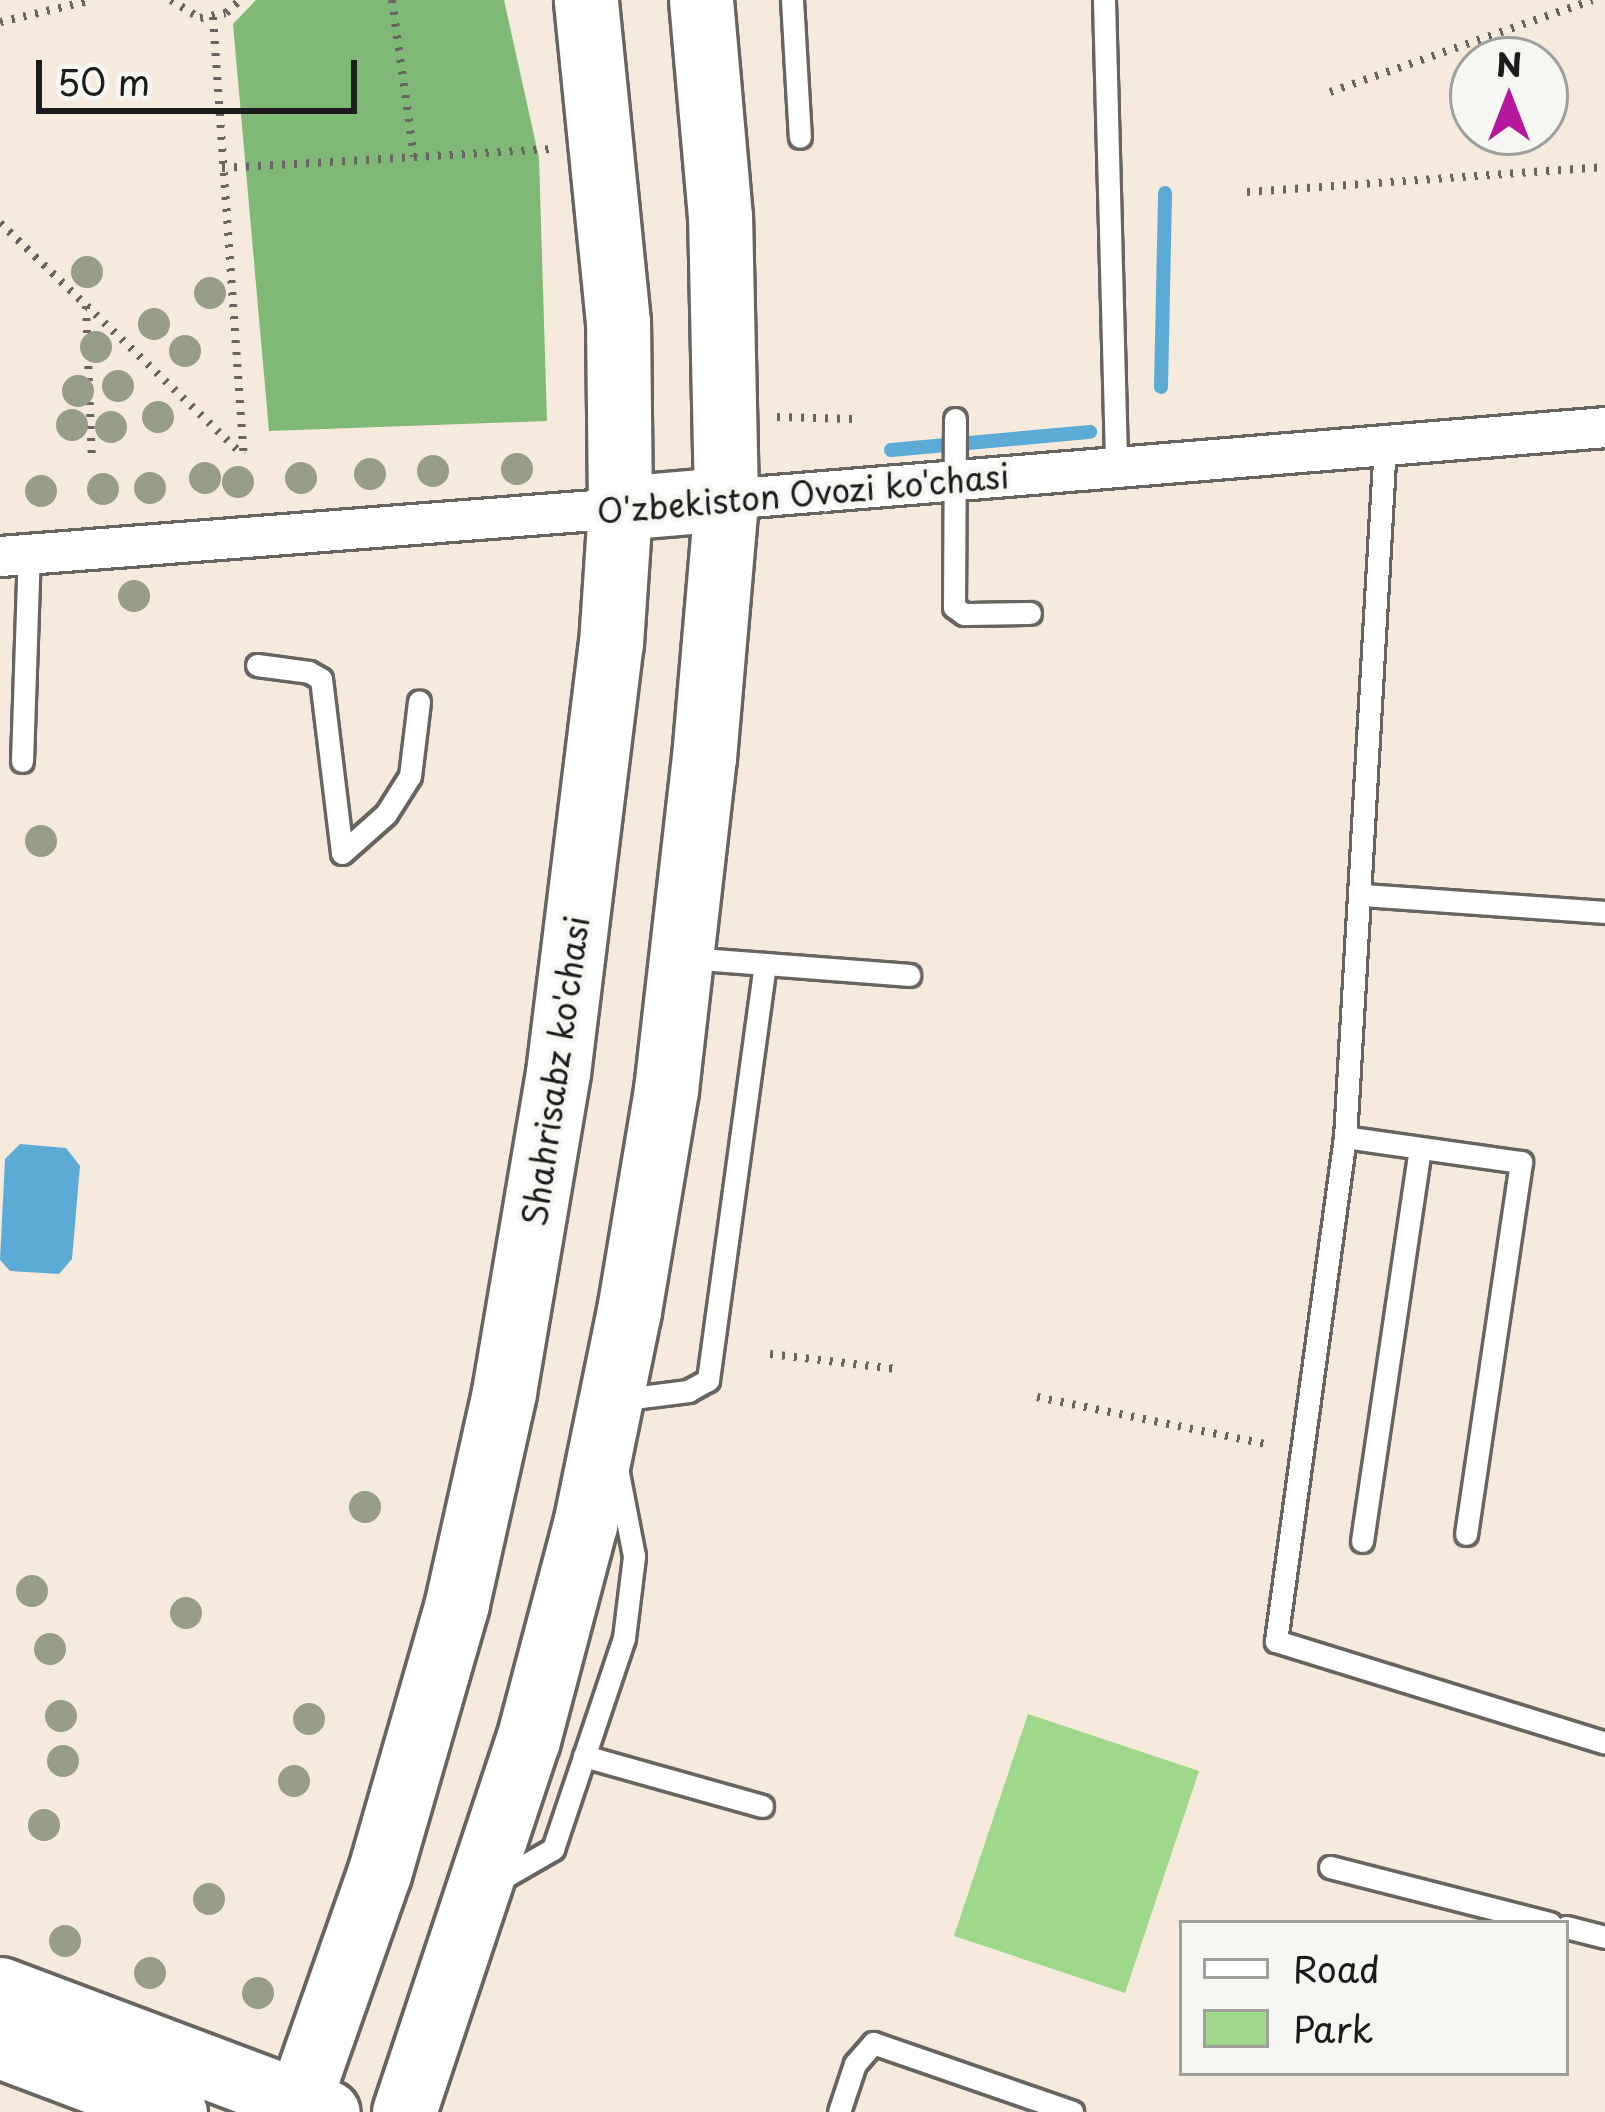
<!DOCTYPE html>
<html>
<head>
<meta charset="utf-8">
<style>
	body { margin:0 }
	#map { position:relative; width:1605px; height:2112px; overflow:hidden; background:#f5eadb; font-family:"Playpen Sans",sans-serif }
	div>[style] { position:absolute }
	.green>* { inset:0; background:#9fd88b }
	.forest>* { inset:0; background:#7fb877 }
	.water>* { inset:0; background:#5cabd6 }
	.stream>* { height:14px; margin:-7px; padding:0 7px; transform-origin:7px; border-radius:7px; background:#5cabd6 }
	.path>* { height:8px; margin-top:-4px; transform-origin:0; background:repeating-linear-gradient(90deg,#68645f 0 3px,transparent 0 12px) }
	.roads { filter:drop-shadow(3px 0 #68645f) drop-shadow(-3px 0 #68645f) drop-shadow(0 3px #68645f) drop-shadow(0 -3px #68645f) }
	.service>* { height:21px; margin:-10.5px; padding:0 10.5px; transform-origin:10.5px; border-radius:10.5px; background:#fff }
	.minor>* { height:39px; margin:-19.5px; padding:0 19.5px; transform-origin:19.5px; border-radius:19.5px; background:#fff }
	.primary>* { height:63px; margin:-31.5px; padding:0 31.5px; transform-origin:31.5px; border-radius:31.5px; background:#fff }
	.trees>* { width:32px; height:32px; margin:-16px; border-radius:50%; background:#979d87 }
	span { translate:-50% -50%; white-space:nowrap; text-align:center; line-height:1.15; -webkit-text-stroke:9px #f6f6f2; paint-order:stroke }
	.street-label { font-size:33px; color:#1c1c1c }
	.legend { position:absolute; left:1179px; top:1920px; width:390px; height:156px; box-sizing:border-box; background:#f6f6f2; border:3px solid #9f9f9c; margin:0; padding:15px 21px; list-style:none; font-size:36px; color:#1c1c1c }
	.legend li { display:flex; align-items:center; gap:24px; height:60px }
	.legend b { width:60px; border:3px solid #9f9f9c }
	.north { position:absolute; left:1449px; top:36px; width:120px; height:120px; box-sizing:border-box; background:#f6f6f2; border:3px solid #9f9f9c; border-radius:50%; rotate:0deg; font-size:33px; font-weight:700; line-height:48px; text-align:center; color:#1c1c1c }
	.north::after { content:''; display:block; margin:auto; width:42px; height:54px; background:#b5179e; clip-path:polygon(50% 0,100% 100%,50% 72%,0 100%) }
	.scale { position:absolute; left:36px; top:60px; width:321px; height:54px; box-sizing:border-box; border:6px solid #1c1c1c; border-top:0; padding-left:15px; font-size:36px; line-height:42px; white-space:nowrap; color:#1c1c1c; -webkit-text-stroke:9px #f6f6f2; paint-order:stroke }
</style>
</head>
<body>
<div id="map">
	<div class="green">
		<div style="clip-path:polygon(1028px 1714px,1199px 1771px,1125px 1993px,954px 1936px)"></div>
	</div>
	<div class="forest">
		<div style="clip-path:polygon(256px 0,504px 0,539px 158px,547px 421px,269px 431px,233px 24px)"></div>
	</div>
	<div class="water">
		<div style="clip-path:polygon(20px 1144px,66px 1148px,80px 1166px,72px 1259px,59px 1274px,10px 1271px,0 1260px,5px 1159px)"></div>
	</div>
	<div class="stream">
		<div style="left:1161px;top:387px;width:194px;rotate:-88.8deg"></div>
		<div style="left:891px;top:450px;width:200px;rotate:-5.2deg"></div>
	</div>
	<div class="path">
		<div style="left:171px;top:0;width:34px;rotate:32deg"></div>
		<div style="left:200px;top:18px;width:26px;rotate:-11deg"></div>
		<div style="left:226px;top:13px;width:19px;rotate:-43deg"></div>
		<div style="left:392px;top:0;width:158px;rotate:82deg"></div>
		<div style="left:213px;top:17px;width:440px;rotate:86deg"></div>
		<div style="left:0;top:22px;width:95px;rotate:-13.4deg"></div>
		<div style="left:1330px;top:92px;width:278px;rotate:-19.3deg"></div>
		<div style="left:222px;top:168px;width:328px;rotate:-3.3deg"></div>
		<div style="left:1247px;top:192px;width:359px;rotate:-4deg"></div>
		<div style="left:0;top:223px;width:336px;rotate:43.7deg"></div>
		<div style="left:86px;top:306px;width:155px;rotate:87.8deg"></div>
		<div style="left:777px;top:417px;width:76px;rotate:1.5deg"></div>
		<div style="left:770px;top:1354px;width:127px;rotate:6.8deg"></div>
		<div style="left:1037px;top:1397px;width:239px;rotate:11.6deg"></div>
	</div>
	<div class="roads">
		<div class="service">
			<div style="left:792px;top:0;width:137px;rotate:86.7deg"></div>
			<div style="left:1104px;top:0;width:467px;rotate:88.5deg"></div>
			<div style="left:955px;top:419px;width:188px;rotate:90.3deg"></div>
			<div style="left:954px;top:607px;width:12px;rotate:35deg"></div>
			<div style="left:964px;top:614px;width:66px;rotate:-0.9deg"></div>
			<div style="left:1385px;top:444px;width:694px;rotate:93.3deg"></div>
			<div style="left:1345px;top:1137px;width:509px;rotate:97.8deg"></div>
			<div style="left:1276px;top:1641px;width:344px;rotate:17.2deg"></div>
			<div style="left:257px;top:665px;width:52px;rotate:7.7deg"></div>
			<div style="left:309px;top:672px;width:14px;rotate:30deg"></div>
			<div style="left:321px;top:679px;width:175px;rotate:83.1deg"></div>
			<div style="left:22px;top:761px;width:207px;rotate:-88.1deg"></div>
			<div style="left:342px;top:853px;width:59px;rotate:-41.6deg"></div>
			<div style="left:386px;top:814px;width:45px;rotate:-57.7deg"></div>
			<div style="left:410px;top:776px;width:75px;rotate:-83.1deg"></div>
			<div style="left:1363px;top:895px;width:243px;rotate:4deg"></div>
			<div style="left:688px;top:958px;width:222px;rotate:4.4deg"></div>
			<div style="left:1345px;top:1137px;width:178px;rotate:8.1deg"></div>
			<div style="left:1521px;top:1162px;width:376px;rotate:98.4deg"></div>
			<div style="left:617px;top:1400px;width:72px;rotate:-7.2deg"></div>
			<div style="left:688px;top:1391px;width:23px;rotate:-29deg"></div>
			<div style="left:708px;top:1380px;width:420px;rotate:-82.2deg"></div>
			<div style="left:1362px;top:1541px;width:397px;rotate:-81.6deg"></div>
			<div style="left:584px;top:1756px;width:185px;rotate:15.7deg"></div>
			<div style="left:1330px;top:1867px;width:227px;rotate:14.3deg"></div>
			<div style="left:496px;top:1882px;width:66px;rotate:-30.1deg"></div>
			<div style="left:553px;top:1849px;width:223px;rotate:-71.4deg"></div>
			<div style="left:624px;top:1638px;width:83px;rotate:-83deg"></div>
			<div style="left:634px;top:1556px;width:85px;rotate:-100.9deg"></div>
			<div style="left:1566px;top:1927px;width:40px;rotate:14.4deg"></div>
			<div style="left:839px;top:2112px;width:51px;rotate:-71.6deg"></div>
			<div style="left:855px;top:2064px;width:28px;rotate:-49deg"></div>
			<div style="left:873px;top:2043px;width:211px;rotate:19.1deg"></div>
		</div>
		<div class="minor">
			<div style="left:726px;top:499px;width:882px;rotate:-4.68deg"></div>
			<div style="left:0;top:556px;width:622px;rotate:-4.43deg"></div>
		</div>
		<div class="primary">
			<div style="left:620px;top:508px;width:106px;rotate:-4.9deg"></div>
			<div style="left:0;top:1989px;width:350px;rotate:20.6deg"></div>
			<div style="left:0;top:2046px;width:187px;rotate:20.7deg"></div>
			<div style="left:295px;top:2112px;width:252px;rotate:-70.6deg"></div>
			<div style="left:379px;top:1874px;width:282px;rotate:-73.9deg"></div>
			<div style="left:457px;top:1603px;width:216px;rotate:-77.4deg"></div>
			<div style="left:504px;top:1392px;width:324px;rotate:-80.4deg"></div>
			<div style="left:558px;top:1073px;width:432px;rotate:-83deg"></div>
			<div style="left:611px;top:644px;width:136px;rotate:-86.2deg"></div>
			<div style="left:620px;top:508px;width:186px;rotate:-90.6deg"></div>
			<div style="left:618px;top:322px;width:324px;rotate:-95.7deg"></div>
			<div style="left:404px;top:2112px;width:392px;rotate:-71.6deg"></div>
			<div style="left:528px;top:1740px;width:222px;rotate:-75.2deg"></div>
			<div style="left:585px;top:1525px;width:218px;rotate:-78.4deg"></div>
			<div style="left:629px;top:1311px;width:224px;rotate:-80.5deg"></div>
			<div style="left:666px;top:1090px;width:334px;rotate:-83.5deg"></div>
			<div style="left:704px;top:758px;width:260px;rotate:-85.1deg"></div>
			<div style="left:726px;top:499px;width:282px;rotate:-91.2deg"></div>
			<div style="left:720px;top:217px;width:218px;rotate:-95deg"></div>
		</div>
	</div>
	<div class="trees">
		<div style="left:87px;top:272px"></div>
		<div style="left:210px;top:293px"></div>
		<div style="left:154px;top:324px"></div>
		<div style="left:96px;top:347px"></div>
		<div style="left:185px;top:351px"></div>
		<div style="left:118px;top:386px"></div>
		<div style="left:78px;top:391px"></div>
		<div style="left:158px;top:417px"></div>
		<div style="left:72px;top:425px"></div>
		<div style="left:111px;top:427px"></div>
		<div style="left:517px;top:469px"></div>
		<div style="left:433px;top:471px"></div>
		<div style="left:370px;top:474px"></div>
		<div style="left:205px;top:478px"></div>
		<div style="left:301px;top:478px"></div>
		<div style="left:238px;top:482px"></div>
		<div style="left:150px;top:488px"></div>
		<div style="left:103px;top:489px"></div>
		<div style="left:41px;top:491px"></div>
		<div style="left:134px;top:596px"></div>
		<div style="left:41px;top:841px"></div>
		<div style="left:365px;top:1507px"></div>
		<div style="left:32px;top:1591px"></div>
		<div style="left:186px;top:1613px"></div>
		<div style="left:50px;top:1649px"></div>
		<div style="left:61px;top:1716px"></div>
		<div style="left:309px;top:1719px"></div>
		<div style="left:63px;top:1761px"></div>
		<div style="left:294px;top:1781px"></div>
		<div style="left:44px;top:1825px"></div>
		<div style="left:209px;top:1899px"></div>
		<div style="left:65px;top:1941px"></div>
		<div style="left:150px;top:1973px"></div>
		<div style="left:258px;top:1993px"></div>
	</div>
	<div class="street-label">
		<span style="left:803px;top:493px;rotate:-5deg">O'zbekiston Ovozi ko'chasi</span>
		<span style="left:555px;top:1071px;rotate:-82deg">Shahrisabz ko'chasi</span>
	</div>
	<ul class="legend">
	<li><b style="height:15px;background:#fff"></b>Road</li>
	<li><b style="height:33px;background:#9fd88b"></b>Park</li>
	</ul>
	<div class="north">N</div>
	<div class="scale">50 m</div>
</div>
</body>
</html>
